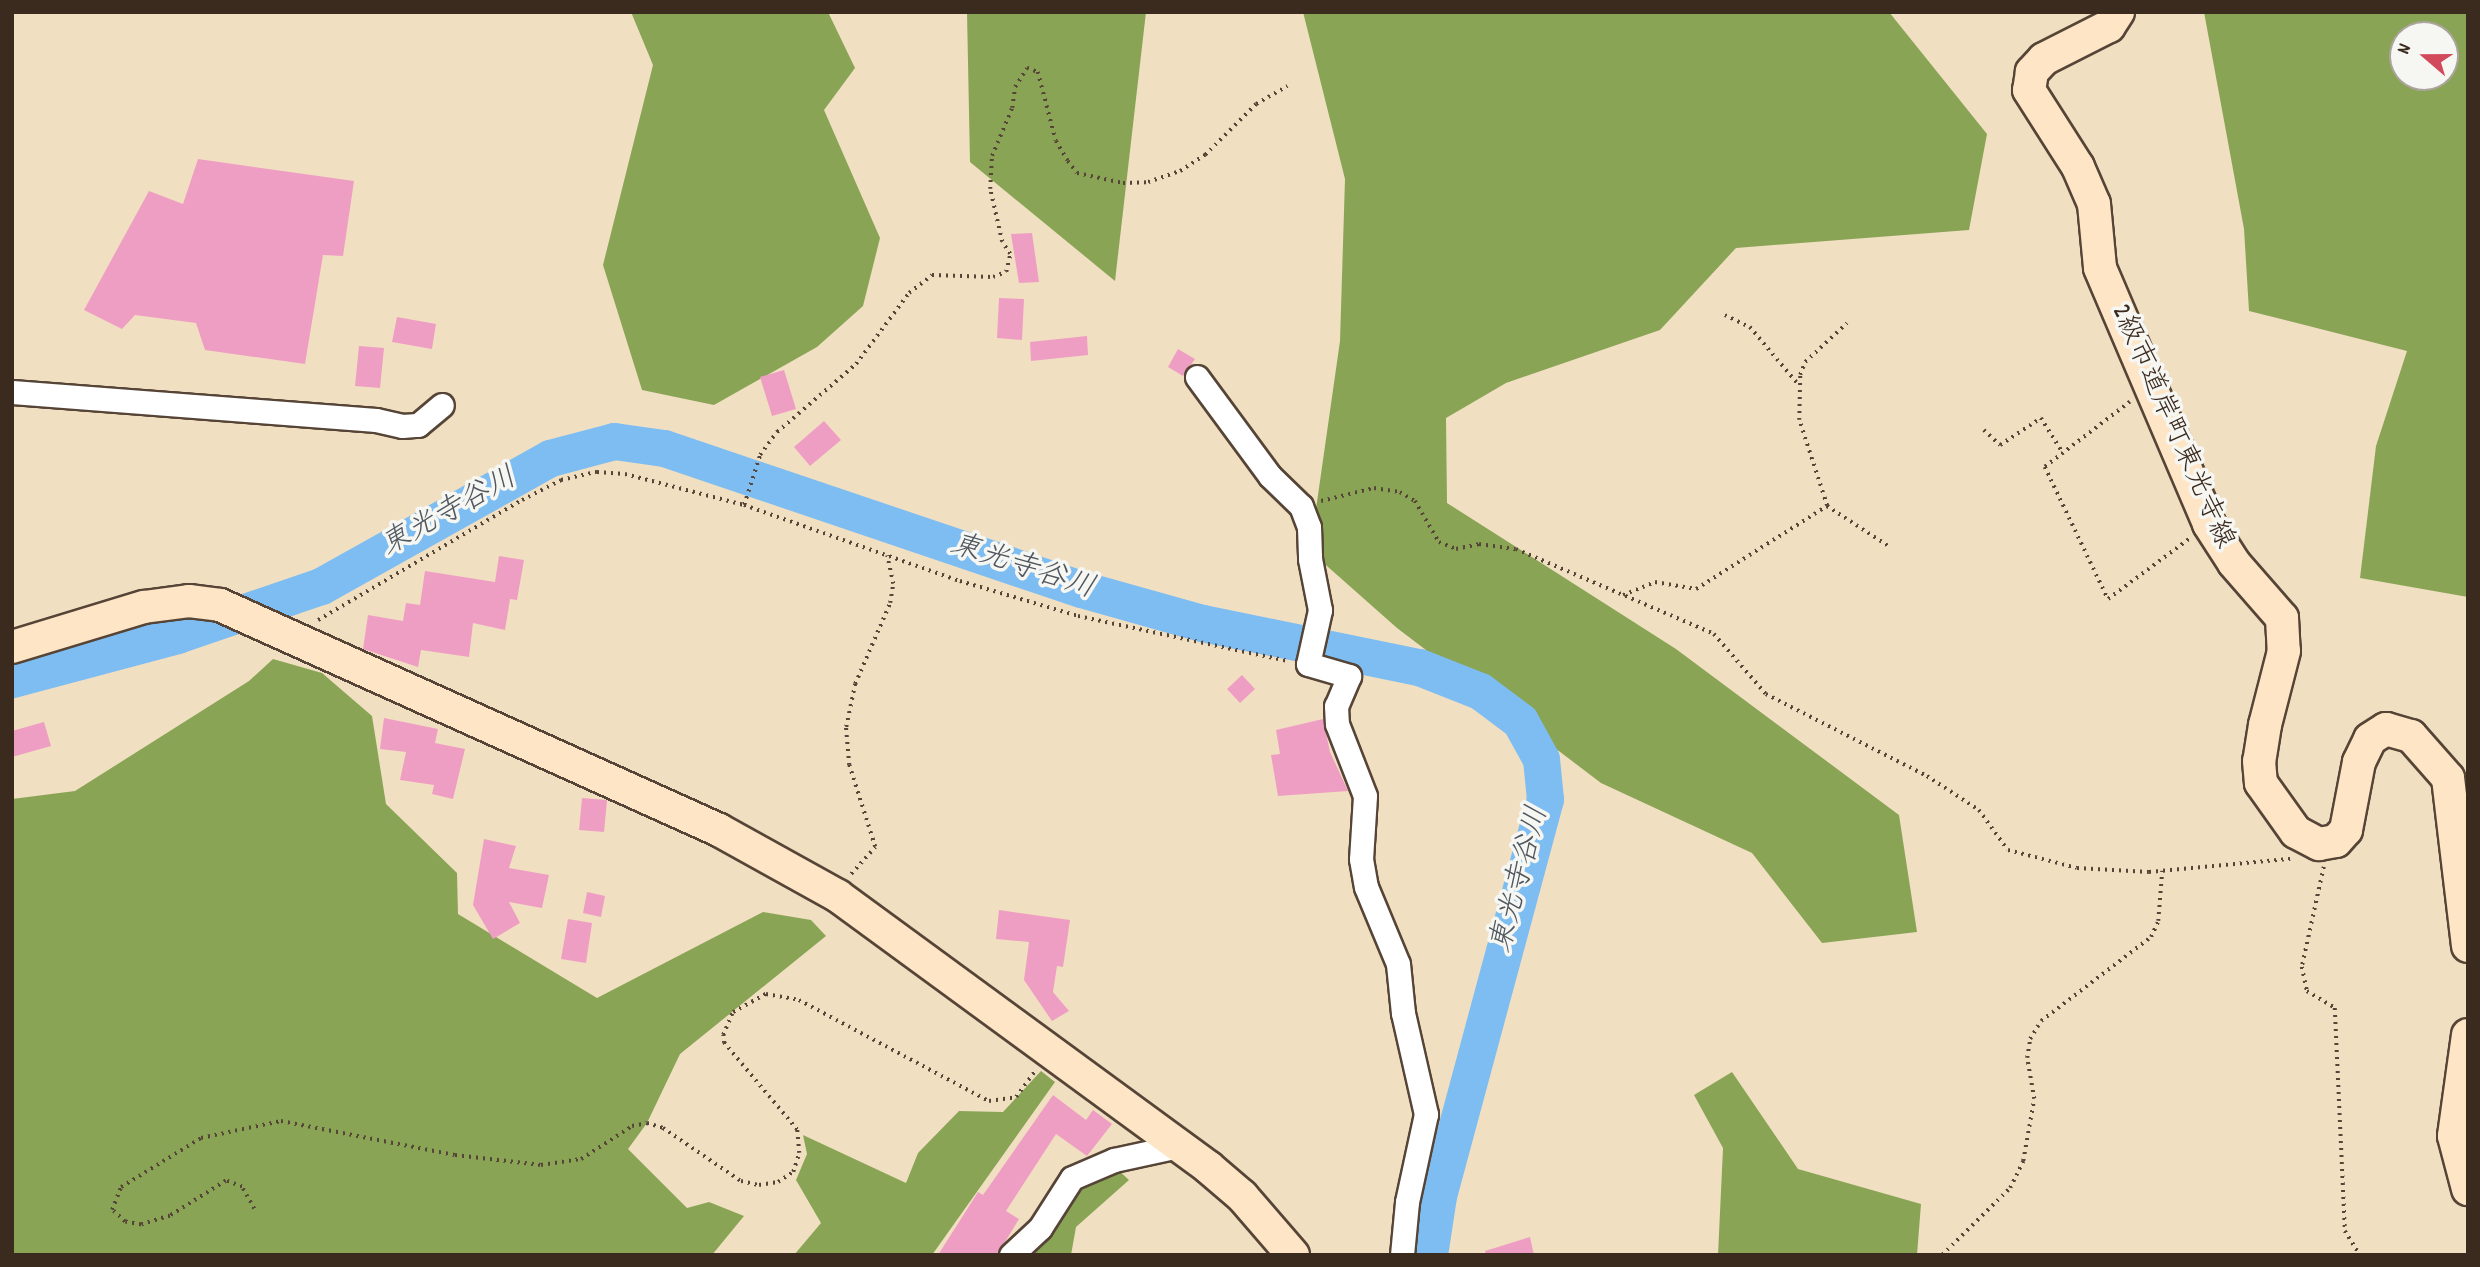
<!DOCTYPE html>
<html>
<head>
<meta charset="utf-8">
<style>
	body { margin:0 }
	#map { position:relative; width:2480px; height:1267px; overflow:hidden; background:#f1dfc2; font-family:Dekko,"Klee One",sans-serif }
	div>[style] { position:absolute }
	.forest>* { inset:0; background:#8aa456 }
	.river>* { height:37px; margin:-18.5px; padding:0 18.5px; transform-origin:18.5px; border-radius:18.5px; background:#7ebdf2 }
	.building>* { inset:0; background:#ef9ec3 }
	.path>* { height:3.5px; margin-top:-1.75px; transform-origin:0; background:repeating-linear-gradient(90deg,#564537 0 2px,transparent 0 7px) }
	.roads { filter:drop-shadow(2px 0 #564537) drop-shadow(-2px 0 #564537) drop-shadow(0 2px #564537) drop-shadow(0 -2px #564537) }
	.street>* { height:23px; margin:-11.5px; padding:0 11.5px; transform-origin:11.5px; border-radius:11.5px; background:#fff }
	.secondary>* { height:32px; margin:-16px; padding:0 16px; transform-origin:16px; border-radius:16px; background:#fde5c5 }
	span { translate:-50% -50%; white-space:nowrap; text-align:center; line-height:1.15; -webkit-text-stroke:7px #f6f6f2; paint-order:stroke }
	.street-label { font-size:28px; color:#3b2a1e }
	.water-label { font-size:30px; color:#4f565e; font-style:italic }
	.frame { position:absolute; inset:0; border:14px solid #3b2a1e; pointer-events:none }
	.north { position:absolute; left:2389px; top:21px; width:70px; height:70px; box-sizing:border-box; background:#f6f6f2; border:2px solid #aba49d; border-radius:50%; rotate:290deg; font-size:19px; font-weight:700; line-height:28px; text-align:center; color:#3b2a1e }
	.north::after { content:''; display:block; margin:auto; width:24px; height:32px; background:#d1495b; clip-path:polygon(50% 0,100% 100%,50% 72%,0 100%) }
</style>
</head>
<body>
<div id="map">
	<div class="forest">
		<div style="clip-path:polygon(631px 12px,828px 12px,855px 68px,824px 110px,880px 238px,863px 306px,817px 347px,714px 405px,642px 390px,603px 265px,653px 65px)"></div>
		<div style="clip-path:polygon(967px 12px,1146px 12px,1115px 281px,970px 162px)"></div>
		<div style="clip-path:polygon(1303px 12px,1889px 12px,1987px 134px,1969px 230px,1736px 248px,1660px 330px,1506px 383px,1446px 418px,1447px 503px,1676px 649px,1899px 815px,1917px 932px,1822px 943px,1752px 853px,1601px 783px,1397px 628px,1310px 551px,1340px 341px,1345px 179px)"></div>
		<div style="clip-path:polygon(evenodd,2204px 12px,2468px 12px,2468px 597px,2360px 578px,2376px 446px,2407px 351px,2249px 311px,2244px 229px,2204px 12px,2445px 35px,2445px 77px,2403px 77px,2403px 35px,2445px 35px)"></div>
		<div style="clip-path:polygon(273px 659px,322px 673px,372px 716px,386px 804px,457px 873px,458px 914px,597px 998px,763px 912px,811px 920px,826px 936px,680px 1054px,647px 1123px,628px 1149px,687px 1208px,709px 1202px,744px 1216px,712px 1255px,12px 1255px,12px 799px,75px 791px,249px 681px)"></div>
		<div style="clip-path:polygon(1041px 1071px,1055px 1082px,932px 1255px,794px 1255px,821px 1223px,796px 1180px,807px 1154px,803px 1135px,906px 1183px,918px 1153px,959px 1111px,1003px 1112px)"></div>
		<div style="clip-path:polygon(1732px 1072px,1798px 1169px,1921px 1204px,1917px 1255px,1718px 1255px,1723px 1148px,1694px 1095px)"></div>
		<div style="clip-path:polygon(1115px 1167px,1129px 1180px,1076px 1227px,1071px 1255px,1030px 1255px,1074px 1183px)"></div>
	</div>
	<div class="river">
		<div style="left:12px;top:679px;width:171px;rotate:-14.9deg"></div>
		<div style="left:177px;top:635px;width:152px;rotate:-18.8deg"></div>
		<div style="left:321px;top:586px;width:262px;rotate:-29.2deg"></div>
		<div style="left:550px;top:458px;width:66px;rotate:-14.9deg"></div>
		<div style="left:614px;top:441px;width:50px;rotate:8deg"></div>
		<div style="left:664px;top:448px;width:440px;rotate:18.7deg"></div>
		<div style="left:1081px;top:589px;width:126px;rotate:15.7deg"></div>
		<div style="left:1202px;top:623px;width:221px;rotate:11.5deg"></div>
		<div style="left:1419px;top:667px;width:66px;rotate:21.5deg"></div>
		<div style="left:1480px;top:691px;width:50px;rotate:36.9deg"></div>
		<div style="left:1520px;top:721px;width:43px;rotate:61.1deg"></div>
		<div style="left:1541px;top:759px;width:40px;rotate:84.3deg"></div>
		<div style="left:1545px;top:799px;width:411px;rotate:105.1deg"></div>
		<div style="left:1438px;top:1196px;width:60px;rotate:98.7deg"></div>
	</div>
	<div class="building">
		<div style="clip-path:polygon(198px 159px,354px 181px,343px 256px,323px 255px,305px 364px,205px 350px,196px 323px,135px 315px,122px 329px,84px 310px,149px 191px,183px 204px)"></div>
		<div style="clip-path:polygon(1032px 233px,1039px 282px,1019px 283px,1011px 234px)"></div>
		<div style="clip-path:polygon(999px 298px,1024px 299px,1022px 340px,997px 338px)"></div>
		<div style="clip-path:polygon(397px 317px,436px 324px,432px 349px,392px 342px)"></div>
		<div style="clip-path:polygon(1087px 336px,1088px 355px,1031px 361px,1030px 342px)"></div>
		<div style="clip-path:polygon(359px 346px,384px 348px,380px 388px,355px 386px)"></div>
		<div style="clip-path:polygon(1178px 349px,1195px 359px,1183px 376px,1168px 367px)"></div>
		<div style="clip-path:polygon(784px 370px,796px 409px,772px 416px,760px 377px)"></div>
		<div style="clip-path:polygon(824px 421px,841px 440px,810px 466px,794px 447px)"></div>
		<div style="clip-path:polygon(499px 556px,524px 560px,517px 600px,510px 599px,505px 630px,473px 623px,469px 657px,421px 650px,418px 667px,363px 649px,368px 615px,403px 621px,406px 603px,420px 605px,425px 571px,495px 582px)"></div>
		<div style="clip-path:polygon(1242px 675px,1255px 689px,1240px 703px,1227px 689px)"></div>
		<div style="clip-path:polygon(384px 718px,438px 729px,435px 743px,465px 749px,453px 799px,432px 794px,434px 785px,400px 780px,406px 752px,380px 749px)"></div>
		<div style="clip-path:polygon(1323px 719px,1330px 752px,1348px 791px,1278px 796px,1271px 755px,1280px 754px,1276px 730px)"></div>
		<div style="clip-path:polygon(44px 722px,51px 746px,12px 757px,12px 731px)"></div>
		<div style="clip-path:polygon(582px 798px,607px 800px,604px 832px,579px 830px)"></div>
		<div style="clip-path:polygon(484px 839px,516px 846px,509px 868px,549px 875px,542px 908px,509px 902px,520px 923px,493px 939px,473px 905px)"></div>
		<div style="clip-path:polygon(587px 892px,605px 896px,601px 917px,583px 913px)"></div>
		<div style="clip-path:polygon(999px 910px,1070px 920px,1063px 967px,1057px 966px,1053px 992px,1069px 1011px,1052px 1021px,1024px 980px,1029px 942px,996px 939px)"></div>
		<div style="clip-path:polygon(568px 919px,592px 923px,586px 963px,561px 959px)"></div>
		<div style="clip-path:polygon(1053px 1095px,1086px 1120px,1093px 1110px,1112px 1124px,1087px 1156px,1056px 1134px,1006px 1211px,1019px 1219px,997px 1255px,938px 1255px,978px 1192px,983px 1195px)"></div>
		<div style="clip-path:polygon(1530px 1237px,1534px 1255px,1486px 1255px,1485px 1251px)"></div>
	</div>
	<div class="path">
		<div style="left:1725px;top:315px;width:28px;rotate:26deg"></div>
		<div style="left:1750px;top:327px;width:75px;rotate:49.9deg"></div>
		<div style="left:2130px;top:402px;width:107px;rotate:142.6deg"></div>
		<div style="left:2045px;top:467px;width:146px;rotate:64.5deg"></div>
		<div style="left:2108px;top:599px;width:102px;rotate:-36.6deg"></div>
		<div style="left:1984px;top:430px;width:22px;rotate:43deg"></div>
		<div style="left:2000px;top:445px;width:49px;rotate:-33.4deg"></div>
		<div style="left:2041px;top:418px;width:41px;rotate:57.8deg"></div>
		<div style="left:1321px;top:501px;width:55px;rotate:-13.8deg"></div>
		<div style="left:1374px;top:488px;width:26px;rotate:9deg"></div>
		<div style="left:1400px;top:492px;width:17px;rotate:31deg"></div>
		<div style="left:1415px;top:501px;width:48px;rotate:59.7deg"></div>
		<div style="left:1439px;top:542px;width:18px;rotate:22deg"></div>
		<div style="left:1456px;top:549px;width:24px;rotate:-12deg"></div>
		<div style="left:1479px;top:544px;width:37px;rotate:8deg"></div>
		<div style="left:1516px;top:549px;width:215px;rotate:23.2deg"></div>
		<div style="left:1714px;top:634px;width:79px;rotate:49.1deg"></div>
		<div style="left:1766px;top:694px;width:181px;rotate:27deg"></div>
		<div style="left:1927px;top:776px;width:62px;rotate:33.2deg"></div>
		<div style="left:1979px;top:810px;width:49px;rotate:54.1deg"></div>
		<div style="left:2008px;top:850px;width:71px;rotate:14.6deg"></div>
		<div style="left:2077px;top:868px;width:72px;rotate:3.2deg"></div>
		<div style="left:2149px;top:872px;width:142px;rotate:-5.3deg"></div>
		<div style="left:744px;top:505px;width:52px;rotate:-72.3deg"></div>
		<div style="left:760px;top:455px;width:29px;rotate:-54deg"></div>
		<div style="left:777px;top:432px;width:104px;rotate:-40.7deg"></div>
		<div style="left:856px;top:364px;width:89px;rotate:-53.3deg"></div>
		<div style="left:909px;top:293px;width:29px;rotate:-38deg"></div>
		<div style="left:932px;top:275px;width:61px;rotate:1.9deg"></div>
		<div style="left:993px;top:277px;width:14px;rotate:-21deg"></div>
		<div style="left:1006px;top:272px;width:18px;rotate:-77deg"></div>
		<div style="left:1010px;top:254px;width:14px;rotate:-124deg"></div>
		<div style="left:1002px;top:242px;width:54px;rotate:-102.8deg"></div>
		<div style="left:990px;top:189px;width:33px;rotate:-87deg"></div>
		<div style="left:992px;top:156px;width:52px;rotate:-67.4deg"></div>
		<div style="left:1012px;top:108px;width:21px;rotate:-82deg"></div>
		<div style="left:1015px;top:87px;width:22px;rotate:-58deg"></div>
		<div style="left:1027px;top:68px;width:12px;rotate:20deg"></div>
		<div style="left:1038px;top:72px;width:71px;rotate:75.4deg"></div>
		<div style="left:1056px;top:141px;width:23px;rotate:59deg"></div>
		<div style="left:1068px;top:161px;width:15px;rotate:53deg"></div>
		<div style="left:1077px;top:173px;width:47px;rotate:12.3deg"></div>
		<div style="left:1123px;top:183px;width:25px;rotate:-2deg"></div>
		<div style="left:1148px;top:182px;width:34px;rotate:-19deg"></div>
		<div style="left:1180px;top:171px;width:30px;rotate:-33deg"></div>
		<div style="left:1205px;top:155px;width:72px;rotate:-45deg"></div>
		<div style="left:1256px;top:104px;width:36px;rotate:-30deg"></div>
		<div style="left:1827px;top:506px;width:75px;rotate:33.1deg"></div>
		<div style="left:1623px;top:595px;width:35px;rotate:-22deg"></div>
		<div style="left:1655px;top:582px;width:42px;rotate:9.7deg"></div>
		<div style="left:1696px;top:589px;width:155px;rotate:-32.4deg"></div>
		<div style="left:1827px;top:506px;width:90px;rotate:-108deg"></div>
		<div style="left:1799px;top:420px;width:45px;rotate:-88.7deg"></div>
		<div style="left:1800px;top:375px;width:14px;rotate:-69deg"></div>
		<div style="left:1805px;top:362px;width:57px;rotate:-42.9deg"></div>
		<div style="left:318px;top:620px;width:237px;rotate:-30.5deg"></div>
		<div style="left:522px;top:500px;width:44px;rotate:-27.1deg"></div>
		<div style="left:561px;top:480px;width:37px;rotate:-13deg"></div>
		<div style="left:597px;top:472px;width:28px;rotate:4deg"></div>
		<div style="left:625px;top:474px;width:123px;rotate:14.6deg"></div>
		<div style="left:744px;top:505px;width:229px;rotate:19.4deg"></div>
		<div style="left:960px;top:581px;width:123px;rotate:16.5deg"></div>
		<div style="left:1078px;top:616px;width:215px;rotate:12.1deg"></div>
		<div style="left:2324px;top:867px;width:102px;rotate:102.4deg"></div>
		<div style="left:2302px;top:967px;width:25px;rotate:78deg"></div>
		<div style="left:2307px;top:991px;width:33px;rotate:31deg"></div>
		<div style="left:2335px;top:1008px;width:223px;rotate:87.4deg"></div>
		<div style="left:2345px;top:1231px;width:28px;rotate:58deg"></div>
		<div style="left:851px;top:874px;width:36px;rotate:-48deg"></div>
		<div style="left:875px;top:847px;width:86px;rotate:-107.6deg"></div>
		<div style="left:849px;top:765px;width:38px;rotate:-95deg"></div>
		<div style="left:846px;top:727px;width:44px;rotate:-78.2deg"></div>
		<div style="left:855px;top:684px;width:88px;rotate:-66.6deg"></div>
		<div style="left:890px;top:603px;width:19px;rotate:-81deg"></div>
		<div style="left:893px;top:584px;width:29px;rotate:-102deg"></div>
		<div style="left:254px;top:1209px;width:25px;rotate:-119deg"></div>
		<div style="left:242px;top:1187px;width:17px;rotate:-159deg"></div>
		<div style="left:226px;top:1181px;width:66px;rotate:148deg"></div>
		<div style="left:170px;top:1216px;width:30px;rotate:163deg"></div>
		<div style="left:141px;top:1225px;width:16px;rotate:-169deg"></div>
		<div style="left:125px;top:1222px;width:18px;rotate:-137deg"></div>
		<div style="left:112px;top:1210px;width:25px;rotate:-69deg"></div>
		<div style="left:121px;top:1187px;width:94px;rotate:-31.5deg"></div>
		<div style="left:201px;top:1138px;width:82px;rotate:-12deg"></div>
		<div style="left:281px;top:1121px;width:177px;rotate:11.1deg"></div>
		<div style="left:455px;top:1155px;width:87px;rotate:6.6deg"></div>
		<div style="left:541px;top:1165px;width:40px;rotate:-8.5deg"></div>
		<div style="left:581px;top:1159px;width:61px;rotate:-32.9deg"></div>
		<div style="left:632px;top:1126px;width:15px;rotate:-11deg"></div>
		<div style="left:647px;top:1123px;width:17px;rotate:17deg"></div>
		<div style="left:663px;top:1128px;width:94px;rotate:34.2deg"></div>
		<div style="left:741px;top:1181px;width:18px;rotate:13deg"></div>
		<div style="left:759px;top:1185px;width:19px;rotate:-9deg"></div>
		<div style="left:778px;top:1182px;width:18px;rotate:-34deg"></div>
		<div style="left:793px;top:1172px;width:20px;rotate:-72deg"></div>
		<div style="left:799px;top:1153px;width:23px;rotate:-95deg"></div>
		<div style="left:797px;top:1130px;width:114px;rotate:-130deg"></div>
		<div style="left:724px;top:1043px;width:8px;rotate:-97deg"></div>
		<div style="left:723px;top:1035px;width:25px;rotate:-67deg"></div>
		<div style="left:733px;top:1012px;width:38px;rotate:-29deg"></div>
		<div style="left:766px;top:994px;width:34px;rotate:10deg"></div>
		<div style="left:799px;top:1000px;width:215px;rotate:28deg"></div>
		<div style="left:989px;top:1101px;width:27px;rotate:-8deg"></div>
		<div style="left:1016px;top:1097px;width:31px;rotate:-54deg"></div>
		<div style="left:1942px;top:1255px;width:95px;rotate:-44.6deg"></div>
		<div style="left:2010px;top:1188px;width:30px;rotate:-64deg"></div>
		<div style="left:2023px;top:1161px;width:63px;rotate:-79.9deg"></div>
		<div style="left:2034px;top:1099px;width:42px;rotate:-99.7deg"></div>
		<div style="left:2027px;top:1058px;width:19px;rotate:-81deg"></div>
		<div style="left:2030px;top:1039px;width:21px;rotate:-59deg"></div>
		<div style="left:2041px;top:1021px;width:138px;rotate:-37.4deg"></div>
		<div style="left:2151px;top:937px;width:17px;rotate:-66deg"></div>
		<div style="left:2158px;top:921px;width:50px;rotate:-85.4deg"></div>
	</div>
	<div class="roads">
		<div class="street">
			<div style="left:1197px;top:377px;width:123px;rotate:53.6deg"></div>
			<div style="left:1270px;top:476px;width:43px;rotate:44.1deg"></div>
			<div style="left:1301px;top:506px;width:22px;rotate:69deg"></div>
			<div style="left:1309px;top:527px;width:32px;rotate:88deg"></div>
			<div style="left:1310px;top:559px;width:52px;rotate:78.9deg"></div>
			<div style="left:1320px;top:610px;width:55px;rotate:102.5deg"></div>
			<div style="left:1308px;top:664px;width:43px;rotate:16.3deg"></div>
			<div style="left:1349px;top:676px;width:33px;rotate:113deg"></div>
			<div style="left:1336px;top:706px;width:18px;rotate:87deg"></div>
			<div style="left:1337px;top:724px;width:77px;rotate:68.7deg"></div>
			<div style="left:1365px;top:796px;width:63px;rotate:93.6deg"></div>
			<div style="left:1361px;top:859px;width:28px;rotate:80deg"></div>
			<div style="left:1366px;top:887px;width:83px;rotate:67.4deg"></div>
			<div style="left:1398px;top:964px;width:49px;rotate:84.2deg"></div>
			<div style="left:1403px;top:1013px;width:104px;rotate:77.2deg"></div>
			<div style="left:1426px;top:1114px;width:90px;rotate:102.2deg"></div>
			<div style="left:1407px;top:1202px;width:53px;rotate:95.4deg"></div>
			<div style="left:12px;top:392px;width:365px;rotate:4.4deg"></div>
			<div style="left:376px;top:420px;width:27px;rotate:13deg"></div>
			<div style="left:402px;top:426px;width:16px;rotate:-4deg"></div>
			<div style="left:418px;top:425px;width:31px;rotate:-40deg"></div>
			<div style="left:1011px;top:1255px;width:40px;rotate:-43deg"></div>
			<div style="left:1040px;top:1228px;width:59px;rotate:-57.4deg"></div>
			<div style="left:1072px;top:1178px;width:46px;rotate:-23.2deg"></div>
			<div style="left:1114px;top:1160px;width:66px;rotate:-12.3deg"></div>
		</div>
		<div class="secondary">
			<div style="left:2118px;top:12px;width:17px;rotate:123deg"></div>
			<div style="left:2109px;top:26px;width:73px;rotate:153.1deg"></div>
			<div style="left:2044px;top:59px;width:18px;rotate:133deg"></div>
			<div style="left:2032px;top:72px;width:18px;rotate:99deg"></div>
			<div style="left:2029px;top:90px;width:91px;rotate:57.5deg"></div>
			<div style="left:2078px;top:167px;width:40px;rotate:66.6deg"></div>
			<div style="left:2094px;top:204px;width:64px;rotate:84.6deg"></div>
			<div style="left:2100px;top:268px;width:278px;rotate:66.9deg"></div>
			<div style="left:2209px;top:524px;width:46px;rotate:57.3deg"></div>
			<div style="left:2234px;top:563px;width:73px;rotate:48.9deg"></div>
			<div style="left:2282px;top:618px;width:33px;rotate:87deg"></div>
			<div style="left:2284px;top:651px;width:76px;rotate:104.4deg"></div>
			<div style="left:2265px;top:725px;width:36px;rotate:99deg"></div>
			<div style="left:2259px;top:761px;width:22px;rotate:85deg"></div>
			<div style="left:2261px;top:783px;width:60px;rotate:54.5deg"></div>
			<div style="left:2296px;top:832px;width:26px;rotate:28deg"></div>
			<div style="left:2319px;top:844px;width:17px;rotate:-10deg"></div>
			<div style="left:2336px;top:841px;width:15px;rotate:-48deg"></div>
			<div style="left:2346px;top:830px;width:69px;rotate:-79.2deg"></div>
			<div style="left:2359px;top:762px;width:25px;rotate:-64deg"></div>
			<div style="left:2370px;top:739px;width:19px;rotate:-32deg"></div>
			<div style="left:2386px;top:729px;width:26px;rotate:16deg"></div>
			<div style="left:2411px;top:736px;width:56px;rotate:48.6deg"></div>
			<div style="left:2448px;top:778px;width:169px;rotate:83.2deg"></div>
			<div style="left:12px;top:647px;width:138px;rotate:-16.9deg"></div>
			<div style="left:144px;top:607px;width:45px;rotate:-7.6deg"></div>
			<div style="left:189px;top:601px;width:31px;rotate:7deg"></div>
			<div style="left:220px;top:605px;width:547px;rotate:24.27deg"></div>
			<div style="left:719px;top:830px;width:136px;rotate:29deg"></div>
			<div style="left:838px;top:896px;width:459px;rotate:36.2deg"></div>
			<div style="left:1208px;top:1167px;width:45px;rotate:40.5deg"></div>
			<div style="left:1242px;top:1196px;width:78px;rotate:49.2deg"></div>
			<div style="left:2468px;top:1035px;width:102px;rotate:97.9deg"></div>
			<div style="left:2454px;top:1136px;width:55px;rotate:75.2deg"></div>
		</div>
	</div>
	<div class="street-label">
		<span style="left:2171px;top:427px;rotate:66deg">2級市道岸町東光寺線</span>
	</div>
	<div class="water-label">
		<span style="left:450px;top:514px;rotate:-29deg">東光寺谷川</span>
		<span style="left:1022px;top:569px;rotate:18deg">東光寺谷川</span>
		<span style="left:1522px;top:880px;rotate:-75deg">東光寺谷川</span>
	</div>
	<div class="frame"></div>
	<div class="north">N</div>
</div>
</body>
</html>
